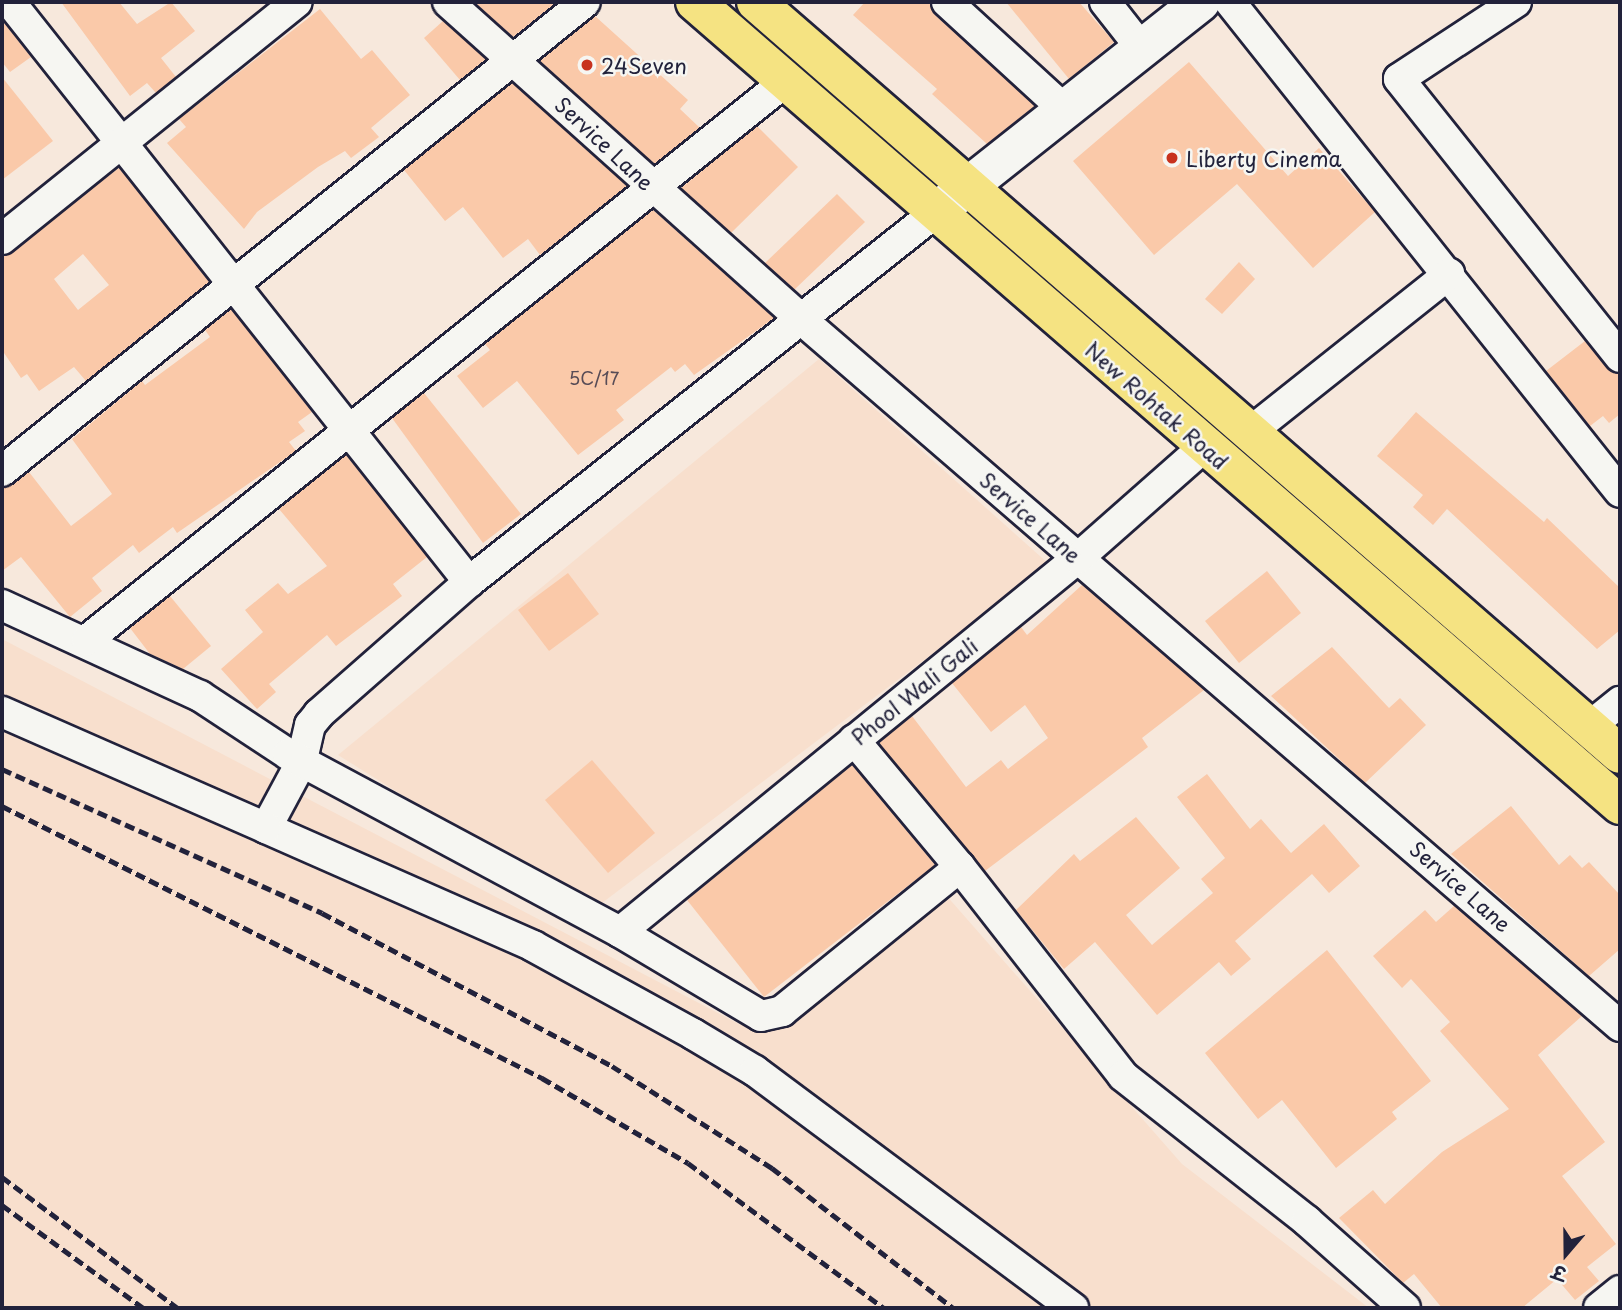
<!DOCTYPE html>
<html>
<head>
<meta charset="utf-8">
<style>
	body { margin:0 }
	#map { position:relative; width:1622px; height:1310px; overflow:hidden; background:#f7e8dc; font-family:"Playpen Sans","Playpen Sans Deva",sans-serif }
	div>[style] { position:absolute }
	.built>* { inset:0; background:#f8dfcd }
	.building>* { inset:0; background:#fac9a9 }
	.roads { filter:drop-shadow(2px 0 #22223b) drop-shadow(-2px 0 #22223b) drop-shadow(0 2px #22223b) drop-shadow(0 -2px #22223b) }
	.street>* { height:30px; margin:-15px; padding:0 15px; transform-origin:15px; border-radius:15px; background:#f6f6f2 }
	.secondary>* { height:38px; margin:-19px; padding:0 19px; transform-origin:19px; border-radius:19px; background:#f6f6f2 }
	.primary>* { height:38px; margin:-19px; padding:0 19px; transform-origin:19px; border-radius:19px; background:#f5e382 }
	.rail>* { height:5px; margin-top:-2.5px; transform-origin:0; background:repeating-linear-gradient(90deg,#22223b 0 10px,transparent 0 15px) }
	.dots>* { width:19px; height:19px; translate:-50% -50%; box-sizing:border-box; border:4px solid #f6f6f2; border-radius:50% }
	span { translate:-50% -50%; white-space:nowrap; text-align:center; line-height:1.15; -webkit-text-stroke:5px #f6f6f2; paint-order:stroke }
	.number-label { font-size:18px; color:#584c56 }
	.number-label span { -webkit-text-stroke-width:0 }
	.poi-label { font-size:21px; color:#22223b }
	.left { translate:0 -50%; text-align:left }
	.street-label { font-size:21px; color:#22223b }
	.frame { position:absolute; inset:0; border:4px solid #22223b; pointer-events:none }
	.north { position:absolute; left:1531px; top:1219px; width:70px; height:70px; -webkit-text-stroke:5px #f6f6f2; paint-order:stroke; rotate:200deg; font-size:19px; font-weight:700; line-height:28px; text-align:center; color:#22223b }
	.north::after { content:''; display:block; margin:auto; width:24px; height:32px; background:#22223b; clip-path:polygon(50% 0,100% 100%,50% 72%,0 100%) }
</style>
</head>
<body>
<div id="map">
	<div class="built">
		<div style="clip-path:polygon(819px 359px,1050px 565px,590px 912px,338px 755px)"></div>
		<div style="clip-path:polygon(2px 639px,741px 1025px,938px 886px,1182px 1164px,1369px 1308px,2px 1308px)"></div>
	</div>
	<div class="building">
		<div style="clip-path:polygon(61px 2px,119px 2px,137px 24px,171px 2px,195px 31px,161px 58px,176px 77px,156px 93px,147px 83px,130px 96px)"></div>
		<div style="clip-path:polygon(474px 2px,557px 2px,513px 37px)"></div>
		<div style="clip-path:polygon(865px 2px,930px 2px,935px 15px,1035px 106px,987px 144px,932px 94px,937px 89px,853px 15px)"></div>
		<div style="clip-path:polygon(1006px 2px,1079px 2px,1114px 42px,1069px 79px)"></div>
		<div style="clip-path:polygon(320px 9px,361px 59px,372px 50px,410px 95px,371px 128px,379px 137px,351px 158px,345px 151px,318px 167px,257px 212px,244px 229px,167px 143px,186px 127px,179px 119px)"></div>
		<div style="clip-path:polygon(595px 16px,688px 100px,680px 109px,700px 128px,654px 164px,540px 61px)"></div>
		<div style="clip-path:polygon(2px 20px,31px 57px,10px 72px,2px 62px)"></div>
		<div style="clip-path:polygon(443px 21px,486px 59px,460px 80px,424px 38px)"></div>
		<div style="clip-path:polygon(1189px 62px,1288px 176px,1319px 148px,1375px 212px,1313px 268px,1237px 184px,1154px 255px,1073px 161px)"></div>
		<div style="clip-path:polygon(2px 77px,53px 141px,2px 180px)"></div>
		<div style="clip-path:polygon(512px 83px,627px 186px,540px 255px,528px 239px,503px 258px,463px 207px,445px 221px,404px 170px)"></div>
		<div style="clip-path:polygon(757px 126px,798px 167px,731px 233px,681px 188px)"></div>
		<div style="clip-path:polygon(evenodd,119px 168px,209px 282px,86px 381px,74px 367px,39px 391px,27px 374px,21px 378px,2px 350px,2px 256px,119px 168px,83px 254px,109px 285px,78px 310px,54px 279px,83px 254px)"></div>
		<div style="clip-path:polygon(837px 194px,865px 222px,794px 290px,765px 263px)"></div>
		<div style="clip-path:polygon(653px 210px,774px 318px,694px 375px,685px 364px,675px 372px,671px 367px,616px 410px,624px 420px,578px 455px,517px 381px,483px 408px,457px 376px,490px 350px,485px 344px)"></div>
		<div style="clip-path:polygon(1239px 262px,1255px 279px,1222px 314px,1205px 299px)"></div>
		<div style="clip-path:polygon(231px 309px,312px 412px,298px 422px,305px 431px,289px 442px,296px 451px,177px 533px,173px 527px,139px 553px,133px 545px,92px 578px,102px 591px,70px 617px,21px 557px,2px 571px,2px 488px,29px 472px,71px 526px,92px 510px,112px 494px,72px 439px,142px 381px,145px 385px,210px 337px,205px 330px)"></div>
		<div style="clip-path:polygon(1585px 341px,1607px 368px,1620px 374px,1620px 414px,1609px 423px,1603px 416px,1590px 426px,1546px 371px)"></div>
		<div style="clip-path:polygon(424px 393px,521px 514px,483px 543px,392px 418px)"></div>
		<div style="clip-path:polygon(1416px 412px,1544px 522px,1547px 518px,1620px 588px,1620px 630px,1597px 649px,1447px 509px,1433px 525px,1413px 507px,1423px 495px,1377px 456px)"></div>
		<div style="clip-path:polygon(346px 455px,427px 557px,393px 584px,402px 596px,336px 646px,327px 635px,269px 684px,276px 692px,257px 709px,221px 669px,263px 632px,245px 610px,278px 583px,288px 594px,327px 566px,279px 509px)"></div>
		<div style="clip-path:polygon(1267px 571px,1301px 613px,1239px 663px,1205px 621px)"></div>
		<div style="clip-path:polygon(568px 573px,599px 614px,549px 651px,518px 610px)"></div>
		<div style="clip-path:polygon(1082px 585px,1204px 690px,1142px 738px,1148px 747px,985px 871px,879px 743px,912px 716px,966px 787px,1001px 760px,1008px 769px,1048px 738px,1025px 705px,991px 732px,952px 683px,1021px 627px,1027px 635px)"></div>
		<div style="clip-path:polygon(170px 596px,211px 646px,183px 669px,150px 654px,130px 628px)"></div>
		<div style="clip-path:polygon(1332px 647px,1389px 708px,1400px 698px,1426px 725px,1365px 783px,1271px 696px)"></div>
		<div style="clip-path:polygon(592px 760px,655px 833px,608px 873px,545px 800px)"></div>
		<div style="clip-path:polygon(852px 765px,935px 865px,764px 997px,687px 900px)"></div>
		<div style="clip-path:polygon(1207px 774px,1250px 829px,1261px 819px,1291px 853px,1324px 824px,1360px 866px,1329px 893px,1312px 874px,1235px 941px,1251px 959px,1231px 976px,1219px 962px,1157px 1015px,1095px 942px,1064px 969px,1016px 910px,1074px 854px,1080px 861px,1136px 817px,1180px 868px,1126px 915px,1152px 945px,1213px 893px,1201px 879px,1225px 858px,1177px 797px)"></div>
		<div style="clip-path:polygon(1511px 806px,1559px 865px,1570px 855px,1582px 868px,1589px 862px,1620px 895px,1620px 949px,1589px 976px,1451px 854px)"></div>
		<div style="clip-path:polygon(1454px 906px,1582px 1016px,1538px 1055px,1605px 1142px,1562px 1176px,1616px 1244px,1587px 1267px,1599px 1281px,1575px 1300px,1557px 1279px,1522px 1308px,1442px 1308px,1414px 1274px,1403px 1283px,1339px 1218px,1373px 1190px,1385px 1204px,1442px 1152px,1509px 1109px,1440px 1031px,1450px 1022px,1411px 979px,1402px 988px,1373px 956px,1425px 910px,1436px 922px)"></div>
		<div style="clip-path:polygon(1327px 950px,1431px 1081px,1392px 1112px,1397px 1119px,1336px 1168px,1282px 1100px,1258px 1119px,1205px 1053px)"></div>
	</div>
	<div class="roads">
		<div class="street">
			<div style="left:10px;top:2px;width:740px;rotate:51.64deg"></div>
			<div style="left:448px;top:2px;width:474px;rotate:41.9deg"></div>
			<div style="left:801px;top:319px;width:1082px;rotate:40.8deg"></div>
			<div style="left:947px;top:2px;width:160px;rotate:42.5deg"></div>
			<div style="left:1105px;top:2px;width:60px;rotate:51.8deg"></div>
			<div style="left:1230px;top:2px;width:626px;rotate:51.48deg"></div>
			<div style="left:1516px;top:2px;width:140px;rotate:146.7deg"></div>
			<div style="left:1399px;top:79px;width:355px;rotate:51.5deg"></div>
			<div style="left:936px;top:212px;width:596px;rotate:141.61deg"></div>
			<div style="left:469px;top:582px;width:200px;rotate:138.7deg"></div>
			<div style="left:319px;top:714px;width:14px;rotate:129deg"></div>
			<div style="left:310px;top:725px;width:37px;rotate:103deg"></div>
			<div style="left:302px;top:761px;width:76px;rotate:118.2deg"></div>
			<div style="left:266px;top:828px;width:292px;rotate:23.8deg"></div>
			<div style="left:533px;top:946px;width:183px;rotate:28.8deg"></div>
			<div style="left:693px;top:1034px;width:72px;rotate:30.8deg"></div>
			<div style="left:755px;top:1071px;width:397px;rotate:36.7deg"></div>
			<div style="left:2px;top:239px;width:378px;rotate:-38.8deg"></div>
			<div style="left:1249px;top:433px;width:256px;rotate:-38.5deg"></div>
			<div style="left:2px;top:471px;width:748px;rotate:-38.82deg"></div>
			<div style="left:2px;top:605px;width:218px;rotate:24.7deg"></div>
			<div style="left:200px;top:696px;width:105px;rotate:33.4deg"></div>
			<div style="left:288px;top:754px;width:377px;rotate:28.2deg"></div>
			<div style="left:620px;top:932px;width:164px;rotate:30.8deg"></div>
			<div style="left:761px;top:1016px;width:22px;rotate:-13deg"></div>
			<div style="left:782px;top:1011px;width:229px;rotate:-39deg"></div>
			<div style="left:960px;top:867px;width:265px;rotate:52deg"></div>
			<div style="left:1123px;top:1076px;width:234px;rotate:38.2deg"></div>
			<div style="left:1307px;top:1221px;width:131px;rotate:41.6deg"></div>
			<div style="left:87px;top:640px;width:895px;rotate:-38.65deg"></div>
			<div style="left:2px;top:712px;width:288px;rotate:23.7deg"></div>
			<div style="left:1589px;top:727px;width:40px;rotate:-39deg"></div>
			<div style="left:854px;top:740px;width:165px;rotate:50.2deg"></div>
			<div style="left:620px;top:932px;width:591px;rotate:-39.23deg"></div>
			<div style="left:1078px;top:558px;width:169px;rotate:-41.4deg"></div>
			<div style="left:1599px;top:1308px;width:27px;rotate:-39deg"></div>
		</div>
		<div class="secondary">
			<div style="left:942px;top:207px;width:330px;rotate:-38.4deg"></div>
		</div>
		<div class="primary">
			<div style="left:695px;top:2px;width:1225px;rotate:40.96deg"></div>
			<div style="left:756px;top:2px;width:1145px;rotate:41.04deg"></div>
		</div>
	</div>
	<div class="rail">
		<div style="left:2px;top:769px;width:351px;rotate:24.2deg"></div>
		<div style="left:322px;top:913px;width:328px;rotate:27.8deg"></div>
		<div style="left:612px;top:1066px;width:190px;rotate:32.5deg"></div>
		<div style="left:772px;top:1168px;width:229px;rotate:37.7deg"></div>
		<div style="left:2px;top:806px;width:605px;rotate:26.73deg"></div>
		<div style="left:542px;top:1078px;width:169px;rotate:30.2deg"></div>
		<div style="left:688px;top:1163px;width:244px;rotate:36.5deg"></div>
		<div style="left:2px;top:1177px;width:219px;rotate:36.7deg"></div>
		<div style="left:2px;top:1205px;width:175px;rotate:36.1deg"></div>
	</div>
	<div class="dots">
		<div style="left:587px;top:65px;background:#c8321e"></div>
		<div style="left:1172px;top:158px;background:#c8321e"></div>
	</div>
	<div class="number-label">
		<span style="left:594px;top:378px">5C/17</span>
	</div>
	<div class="poi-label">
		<span class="left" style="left:601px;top:65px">24Seven</span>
		<span class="left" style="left:1186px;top:158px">Liberty Cinema</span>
	</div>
	<div class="street-label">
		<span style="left:605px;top:143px;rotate:43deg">Service Lane</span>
		<span style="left:1157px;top:405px;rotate:41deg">New Rohtak Road</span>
		<span style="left:1031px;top:517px;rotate:41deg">Service Lane</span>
		<span style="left:914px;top:691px;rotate:-39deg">Phool Wali Gali</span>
		<span style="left:1461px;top:886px;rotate:41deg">Service Lane</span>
	</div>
	<div class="frame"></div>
	<div class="north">उ</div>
</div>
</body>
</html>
